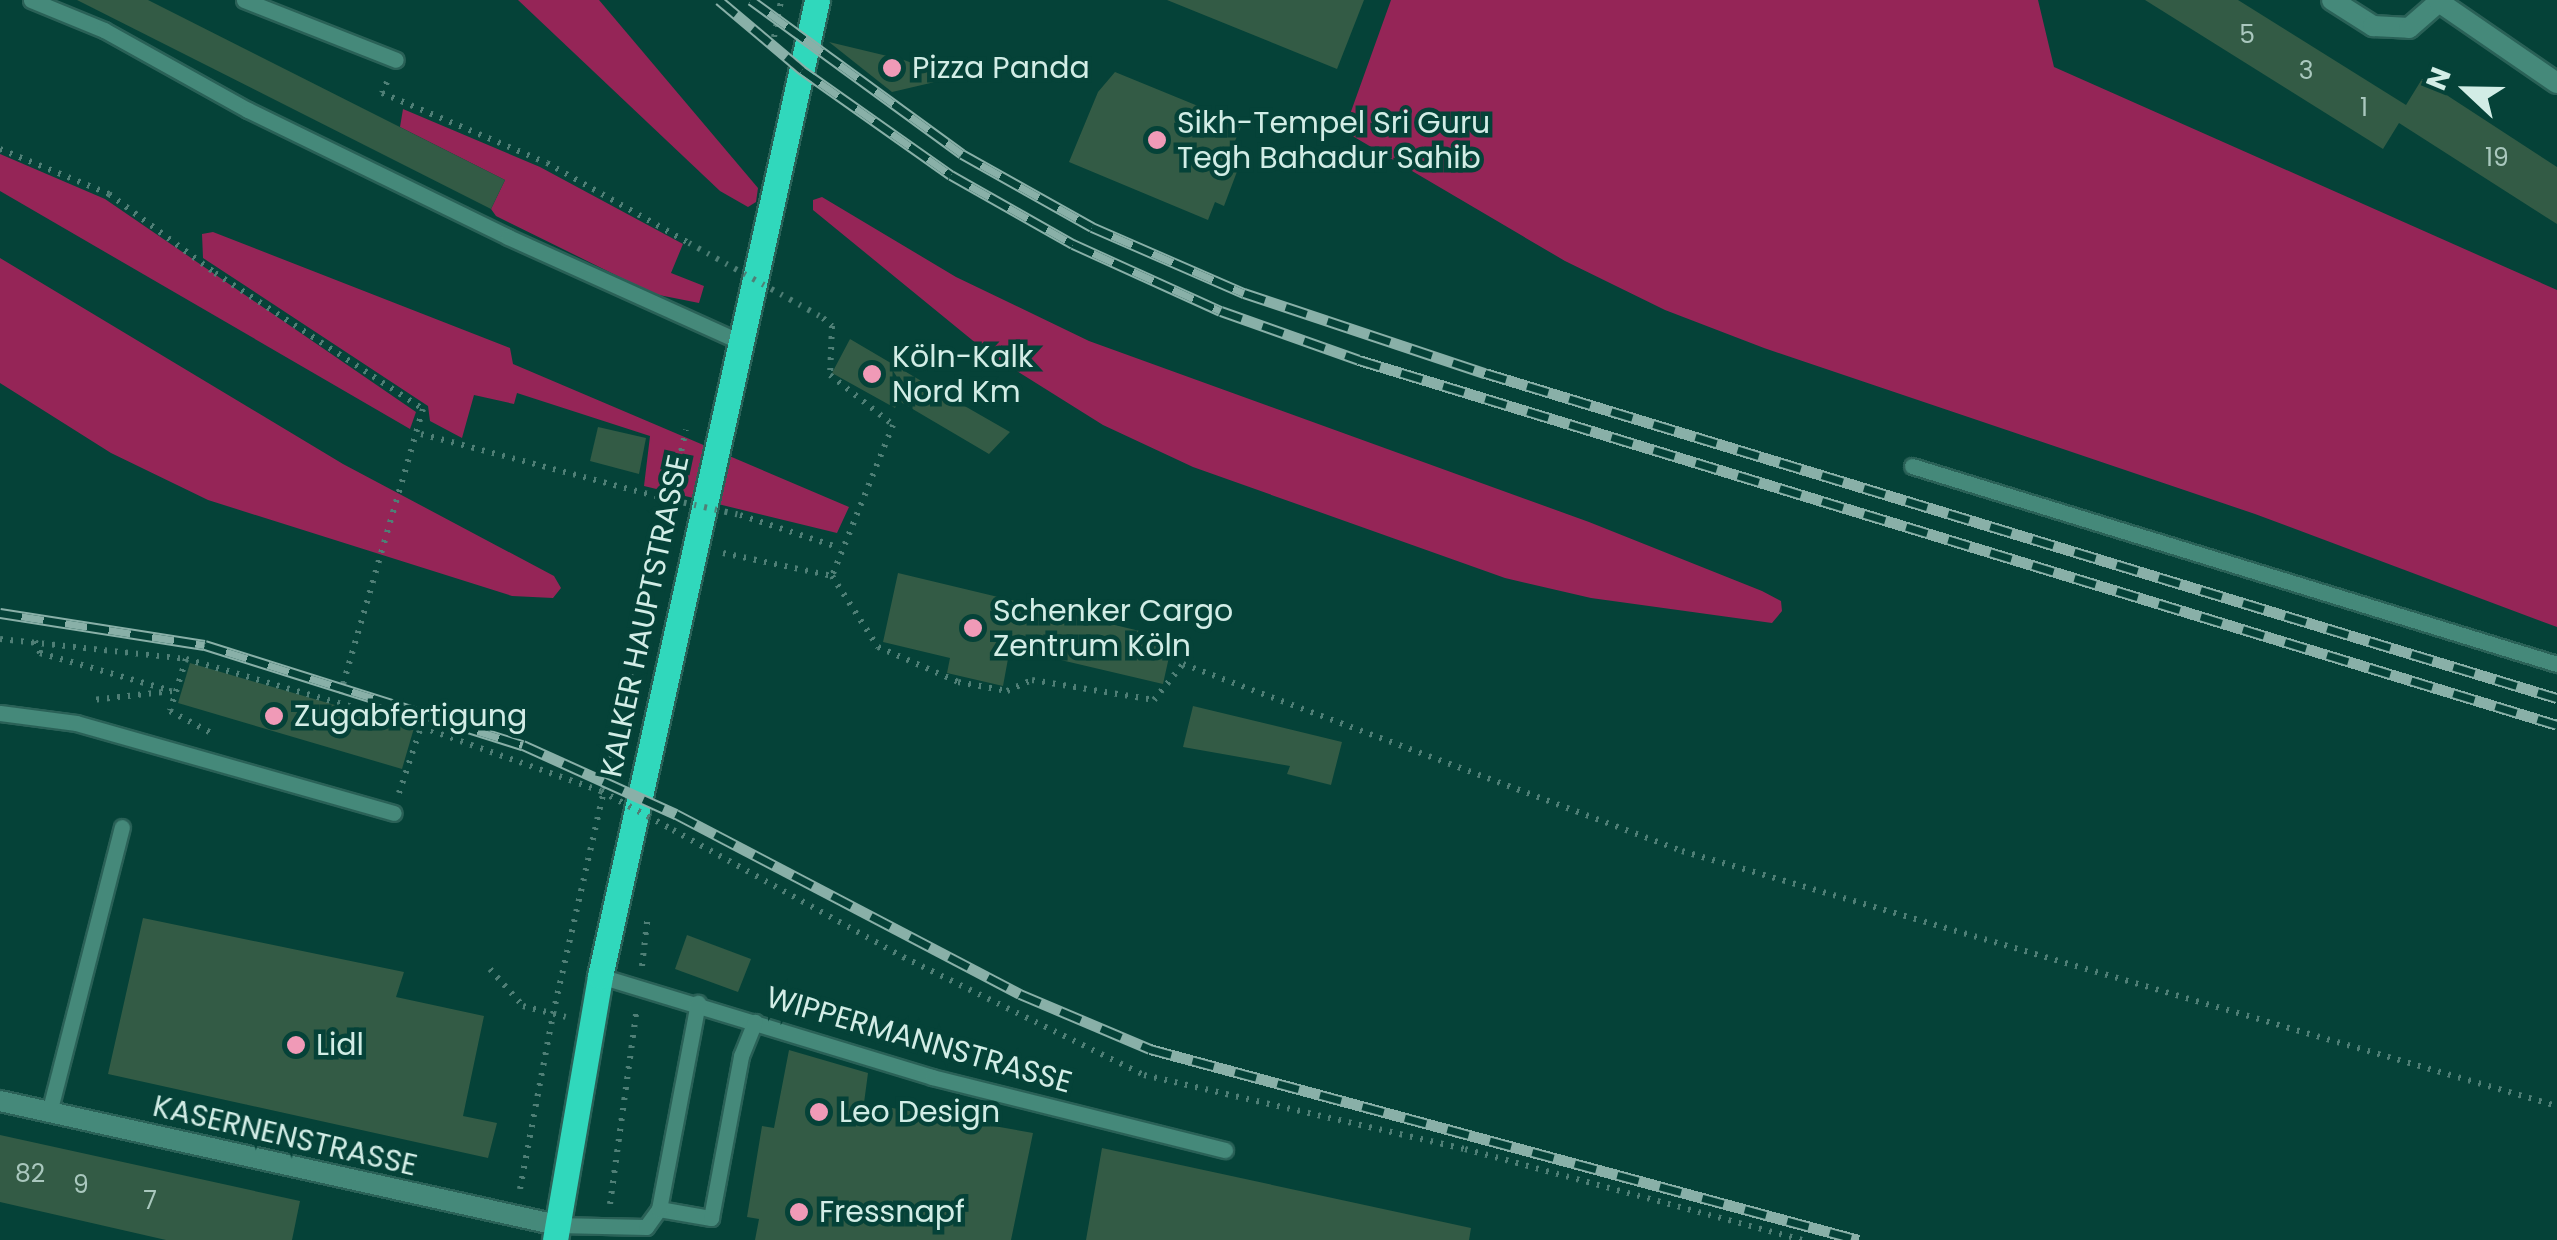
<!DOCTYPE html>
<html>
<head>
<meta charset="utf-8">
<style>
	body { margin:0 }
	#map { position:relative; width:2557px; height:1240px; overflow:hidden; background:#054238; font-family:Poppins,sans-serif }
	div>[style] { position:absolute }
	.green>* { inset:0; background:#952557 }
	.building>* { inset:0; background:#335b45 }
	.path>* { height:6px; margin-top:-3px; transform-origin:0; background:repeating-linear-gradient(90deg,#4f7f76 0 2.5px,transparent 0 10.5px) }
	.roads { filter:drop-shadow(2px 0 #2a6157) drop-shadow(-2px 0 #2a6157) drop-shadow(0 2px #2a6157) drop-shadow(0 -2px #2a6157) }
	.lane>* { height:15px; margin:-7.5px; padding:0 7.5px; transform-origin:7.5px; border-radius:7.5px; background:#45897a }
	.street>* { height:20px; margin:-10px; padding:0 10px; transform-origin:10px; border-radius:10px; background:#45897a }
	.primary>* { height:25px; margin:-12.5px; padding:0 12.5px; transform-origin:12.5px; border-radius:12.5px; background:#30d8bc }
	.rail>* { height:11px; margin-top:-5.5px; transform-origin:0; background:repeating-linear-gradient(90deg,#054238 0 22px,#89b0a8 0 44px); box-sizing:border-box; border-block:2px solid #89b0a8 }
	.path-bridge>* { height:6px; margin-top:-3px; transform-origin:0; background:repeating-linear-gradient(90deg,#4f7f76 0 2.5px,transparent 0 10.5px) }
	.dots>* { width:28px; height:28px; translate:-50% -50%; box-sizing:border-box; border:5px solid #054238; border-radius:50% }
	span { translate:-50% -50%; white-space:nowrap; text-align:center; line-height:1.15; -webkit-text-stroke:9px #054238; paint-order:stroke }
	.number-label { font-size:25px; color:#aac8be }
	.number-label span { -webkit-text-stroke-width:0 }
	.poi-label { font-size:30px; color:#d2ede6 }
	.left { translate:0 -50%; text-align:left }
	.street-label { font-size:30px; color:#d2ede6 }
	.north { position:absolute; left:2417px; top:40px; width:100px; height:100px; -webkit-text-stroke:8px #054238; paint-order:stroke; rotate:292deg; font-size:28px; font-weight:700; line-height:40px; text-align:center; color:#d2ede6 }
	.north::after { content:''; display:block; margin:auto; width:35px; height:45px; background:#d2ede6; clip-path:polygon(50% 0,100% 100%,50% 72%,0 100%) }
</style>
</head>
<body>
<div id="map">
	<div class="green">
		<div style="clip-path:polygon(518px 0,599px 0,758px 188px,756px 202px,748px 207px,720px 191px)"></div>
		<div style="clip-path:polygon(1391px 0,2038px 0,2054px 67px,2557px 290px,2557px 627px,2255px 514px,1764px 348px,1665px 310px,1565px 261px,1344px 131px)"></div>
		<div style="clip-path:polygon(403px 109px,540px 167px,683px 244px,671px 273px,704px 286px,699px 303px,654px 294px,496px 216px,491px 209px,505px 180px,400px 127px)"></div>
		<div style="clip-path:polygon(0 154px,105px 199px,416px 412px,410px 429px,0 191px)"></div>
		<div style="clip-path:polygon(822px 197px,956px 277px,1089px 341px,1589px 522px,1762px 591px,1781px 601px,1782px 611px,1772px 623px,1591px 598px,1505px 578px,1193px 467px,1103px 425px,988px 353px,813px 210px,813px 200px)"></div>
		<div style="clip-path:polygon(213px 232px,510px 348px,513px 364px,849px 507px,837px 533px,644px 486px,650px 436px,517px 393px,514px 404px,474px 395px,462px 438px,430px 421px,428px 406px,203px 258px,202px 234px)"></div>
		<div style="clip-path:polygon(0 258px,343px 464px,554px 576px,561px 588px,553px 598px,512px 596px,208px 500px,111px 453px,0 383px)"></div>
	</div>
	<div class="building">
		<div style="clip-path:polygon(77px 0,148px 0,505px 180px,491px 209px)"></div>
		<div style="clip-path:polygon(1167px 0,1364px 0,1337px 69px)"></div>
		<div style="clip-path:polygon(2145px 0,2238px 0,2406px 105px,2422px 79px,2557px 167px,2557px 224px,2399px 123px,2383px 149px)"></div>
		<div style="clip-path:polygon(829px 42px,904px 60px,952px 78px,892px 92px)"></div>
		<div style="clip-path:polygon(1115px 72px,1242px 124px,1229px 156px,1241px 161px,1224px 206px,1215px 202px,1208px 220px,1069px 162px,1098px 92px)"></div>
		<div style="clip-path:polygon(850px 339px,935px 389px,1010px 432px,989px 454px,899px 401px,895px 408px,832px 373px)"></div>
		<div style="clip-path:polygon(598px 427px,646px 438px,639px 474px,590px 461px)"></div>
		<div style="clip-path:polygon(898px 573px,1173px 639px,1163px 684px,1010px 648px,1003px 686px,947px 673px,950px 658px,883px 642px)"></div>
		<div style="clip-path:polygon(190px 663px,414px 728px,402px 769px,178px 703px)"></div>
		<div style="clip-path:polygon(1193px 706px,1342px 742px,1331px 785px,1287px 774px,1290px 766px,1183px 747px)"></div>
		<div style="clip-path:polygon(143px 918px,404px 972px,396px 997px,484px 1016px,463px 1116px,497px 1123px,488px 1158px,108px 1074px)"></div>
		<div style="clip-path:polygon(687px 935px,751px 959px,738px 992px,675px 969px)"></div>
		<div style="clip-path:polygon(789px 1050px,868px 1073px,864px 1103px,1033px 1133px,1011px 1240px,755px 1240px,759px 1219px,747px 1217px,762px 1126px,774px 1128px)"></div>
		<div style="clip-path:polygon(0 1135px,300px 1201px,292px 1240px,166px 1240px,0 1202px)"></div>
		<div style="clip-path:polygon(1102px 1148px,1471px 1228px,1469px 1240px,1086px 1240px)"></div>
	</div>
	<div class="path">
		<div style="left:774px;top:37px;width:38px;rotate:-79deg"></div>
		<div style="left:387px;top:82px;width:12px;rotate:114deg"></div>
		<div style="left:382px;top:93px;width:179px;rotate:23deg"></div>
		<div style="left:547px;top:163px;width:163px;rotate:29.4deg"></div>
		<div style="left:0;top:149px;width:118px;rotate:22.4deg"></div>
		<div style="left:109px;top:194px;width:132px;rotate:36.7deg"></div>
		<div style="left:215px;top:273px;width:249px;rotate:33.2deg"></div>
		<div style="left:423px;top:409px;width:304px;rotate:106.2deg"></div>
		<div style="left:823px;top:318px;width:12px;rotate:42deg"></div>
		<div style="left:832px;top:326px;width:49px;rotate:92.3deg"></div>
		<div style="left:830px;top:375px;width:80px;rotate:38.4deg"></div>
		<div style="left:893px;top:425px;width:163px;rotate:112deg"></div>
		<div style="left:832px;top:576px;width:85px;rotate:57.1deg"></div>
		<div style="left:878px;top:647px;width:87px;rotate:23.6deg"></div>
		<div style="left:958px;top:682px;width:50px;rotate:10.4deg"></div>
		<div style="left:1007px;top:691px;width:27px;rotate:-24deg"></div>
		<div style="left:1032px;top:680px;width:124px;rotate:9.3deg"></div>
		<div style="left:1154px;top:700px;width:46px;rotate:-51.1deg"></div>
		<div style="left:1183px;top:664px;width:533px;rotate:20.54deg"></div>
		<div style="left:1682px;top:851px;width:911px;rotate:16.25deg"></div>
		<div style="left:421px;top:434px;width:250px;rotate:14.8deg"></div>
		<div style="left:740px;top:515px;width:105px;rotate:18.3deg"></div>
		<div style="left:723px;top:553px;width:111px;rotate:11.9deg"></div>
		<div style="left:0;top:639px;width:187px;rotate:6.1deg"></div>
		<div style="left:186px;top:659px;width:245px;rotate:16.1deg"></div>
		<div style="left:421px;top:727px;width:191px;rotate:19.6deg"></div>
		<div style="left:35px;top:641px;width:13px;rotate:67deg"></div>
		<div style="left:40px;top:653px;width:137px;rotate:16.1deg"></div>
		<div style="left:172px;top:691px;width:80px;rotate:173.5deg"></div>
		<div style="left:186px;top:659px;width:54px;rotate:107.1deg"></div>
		<div style="left:170px;top:711px;width:47px;rotate:28.2deg"></div>
		<div style="left:399px;top:793px;width:70px;rotate:-71.6deg"></div>
		<div style="left:673px;top:830px;width:263px;rotate:28.9deg"></div>
		<div style="left:903px;top:957px;width:268px;rotate:26.1deg"></div>
		<div style="left:1144px;top:1075px;width:329px;rotate:13deg"></div>
		<div style="left:1465px;top:1149px;width:349px;rotate:15.1deg"></div>
		<div style="left:642px;top:966px;width:52px;rotate:-83.4deg"></div>
		<div style="left:490px;top:969px;width:50px;rotate:48.3deg"></div>
		<div style="left:523px;top:1006px;width:44px;rotate:14.3deg"></div>
		<div style="left:520px;top:1189px;width:178px;rotate:-79.3deg"></div>
		<div style="left:553px;top:1014px;width:599px;rotate:-77.17deg"></div>
		<div style="left:610px;top:1204px;width:193px;rotate:-82.2deg"></div>
	</div>
	<div class="roads">
		<div class="lane">
			<div style="left:31px;top:0;width:79px;rotate:22.3deg"></div>
			<div style="left:104px;top:30px;width:165px;rotate:29.1deg"></div>
			<div style="left:248px;top:110px;width:289px;rotate:26deg"></div>
			<div style="left:508px;top:237px;width:252px;rotate:24.3deg"></div>
			<div style="left:244px;top:0;width:163px;rotate:21.5deg"></div>
			<div style="left:1912px;top:466px;width:675px;rotate:17.07deg"></div>
			<div style="left:0;top:713px;width:77px;rotate:7.5deg"></div>
			<div style="left:76px;top:723px;width:330px;rotate:15.8deg"></div>
			<div style="left:600px;top:976px;width:347px;rotate:16.9deg"></div>
			<div style="left:932px;top:1077px;width:302px;rotate:14deg"></div>
			<div style="left:49px;top:1113px;width:295px;rotate:-75.7deg"></div>
			<div style="left:659px;top:1209px;width:53px;rotate:9.8deg"></div>
			<div style="left:711px;top:1218px;width:165px;rotate:-79.5deg"></div>
			<div style="left:741px;top:1056px;width:37px;rotate:-68deg"></div>
			<div style="left:557px;top:1225px;width:89px;rotate:1.3deg"></div>
			<div style="left:646px;top:1227px;width:22px;rotate:-54deg"></div>
			<div style="left:659px;top:1209px;width:210px;rotate:-79.3deg"></div>
		</div>
		<div class="street">
			<div style="left:2332px;top:0;width:49px;rotate:32.4deg"></div>
			<div style="left:2373px;top:26px;width:36px;rotate:3deg"></div>
			<div style="left:2409px;top:28px;width:43px;rotate:-41.2deg"></div>
			<div style="left:2439px;top:2px;width:143px;rotate:34.5deg"></div>
			<div style="left:0;top:1101px;width:571px;rotate:12.55deg"></div>
		</div>
		<div class="primary">
			<div style="left:555px;top:1240px;width:268px;rotate:-80.3deg"></div>
			<div style="left:600px;top:976px;width:1000px;rotate:-77.46deg"></div>
		</div>
	</div>
	<div class="rail">
		<div style="left:719px;top:0;width:109px;rotate:40.1deg"></div>
		<div style="left:802px;top:70px;width:182px;rotate:35.2deg"></div>
		<div style="left:951px;top:175px;width:140px;rotate:29.5deg"></div>
		<div style="left:1073px;top:244px;width:162px;rotate:24.4deg"></div>
		<div style="left:1221px;top:311px;width:146px;rotate:19.5deg"></div>
		<div style="left:1359px;top:360px;width:1252px;rotate:16.94deg"></div>
		<div style="left:751px;top:0;width:261px;rotate:36.1deg"></div>
		<div style="left:962px;top:154px;width:149px;rotate:29.3deg"></div>
		<div style="left:1092px;top:227px;width:166px;rotate:23.5deg"></div>
		<div style="left:1244px;top:293px;width:254px;rotate:18.4deg"></div>
		<div style="left:1485px;top:373px;width:1120px;rotate:16.87deg"></div>
		<div style="left:0;top:613px;width:207px;rotate:8.9deg"></div>
		<div style="left:205px;top:645px;width:333px;rotate:17.5deg"></div>
		<div style="left:523px;top:745px;width:168px;rotate:24.3deg"></div>
		<div style="left:676px;top:814px;width:388px;rotate:27.6deg"></div>
		<div style="left:1020px;top:994px;width:141px;rotate:22.9deg"></div>
		<div style="left:1150px;top:1049px;width:734px;rotate:15.08deg"></div>
	</div>
	<div class="path-bridge">
		<div style="left:689px;top:243px;width:154px;rotate:29.2deg"></div>
		<div style="left:663px;top:498px;width:79px;rotate:12.4deg"></div>
		<div style="left:601px;top:791px;width:82px;rotate:28.4deg"></div>
	</div>
	<div class="dots">
		<div style="left:892px;top:68px;background:#f09ab7"></div>
		<div style="left:1157px;top:140px;background:#f09ab7"></div>
		<div style="left:872px;top:374px;background:#f09ab7"></div>
		<div style="left:973px;top:628px;background:#f09ab7"></div>
		<div style="left:274px;top:716px;background:#f09ab7"></div>
		<div style="left:296px;top:1045px;background:#f09ab7"></div>
		<div style="left:819px;top:1112px;background:#f09ab7"></div>
		<div style="left:799px;top:1212px;background:#f09ab7"></div>
	</div>
	<div class="number-label">
		<span style="left:2247px;top:35px">5</span>
		<span style="left:2306px;top:71px">3</span>
		<span style="left:2364px;top:108px">1</span>
		<span style="left:2497px;top:158px">19</span>
		<span style="left:30px;top:1174px">82</span>
		<span style="left:81px;top:1185px">9</span>
		<span style="left:150px;top:1201px">7</span>
	</div>
	<div class="poi-label">
		<span class="left" style="left:912px;top:68px">Pizza Panda</span>
		<span class="left" style="left:1177px;top:140px">Sikh-Tempel Sri Guru<br>Tegh Bahadur Sahib</span>
		<span class="left" style="left:892px;top:374px">Köln-Kalk<br>Nord Km</span>
		<span class="left" style="left:993px;top:628px">Schenker Cargo<br>Zentrum Köln</span>
		<span class="left" style="left:294px;top:716px">Zugabfertigung</span>
		<span class="left" style="left:316px;top:1045px">Lidl</span>
		<span class="left" style="left:839px;top:1112px">Leo Design</span>
		<span class="left" style="left:819px;top:1212px">Fressnapf</span>
	</div>
	<div class="street-label">
		<span style="left:645px;top:616px;rotate:-78deg">KALKER HAUPTSTRASSE</span>
		<span style="left:919px;top:1040px;rotate:16deg">WIPPERMANNSTRASSE</span>
		<span style="left:285px;top:1136px;rotate:13deg">KASERNENSTRASSE</span>
	</div>
	<div class="north">N</div>
</div>
</body>
</html>
